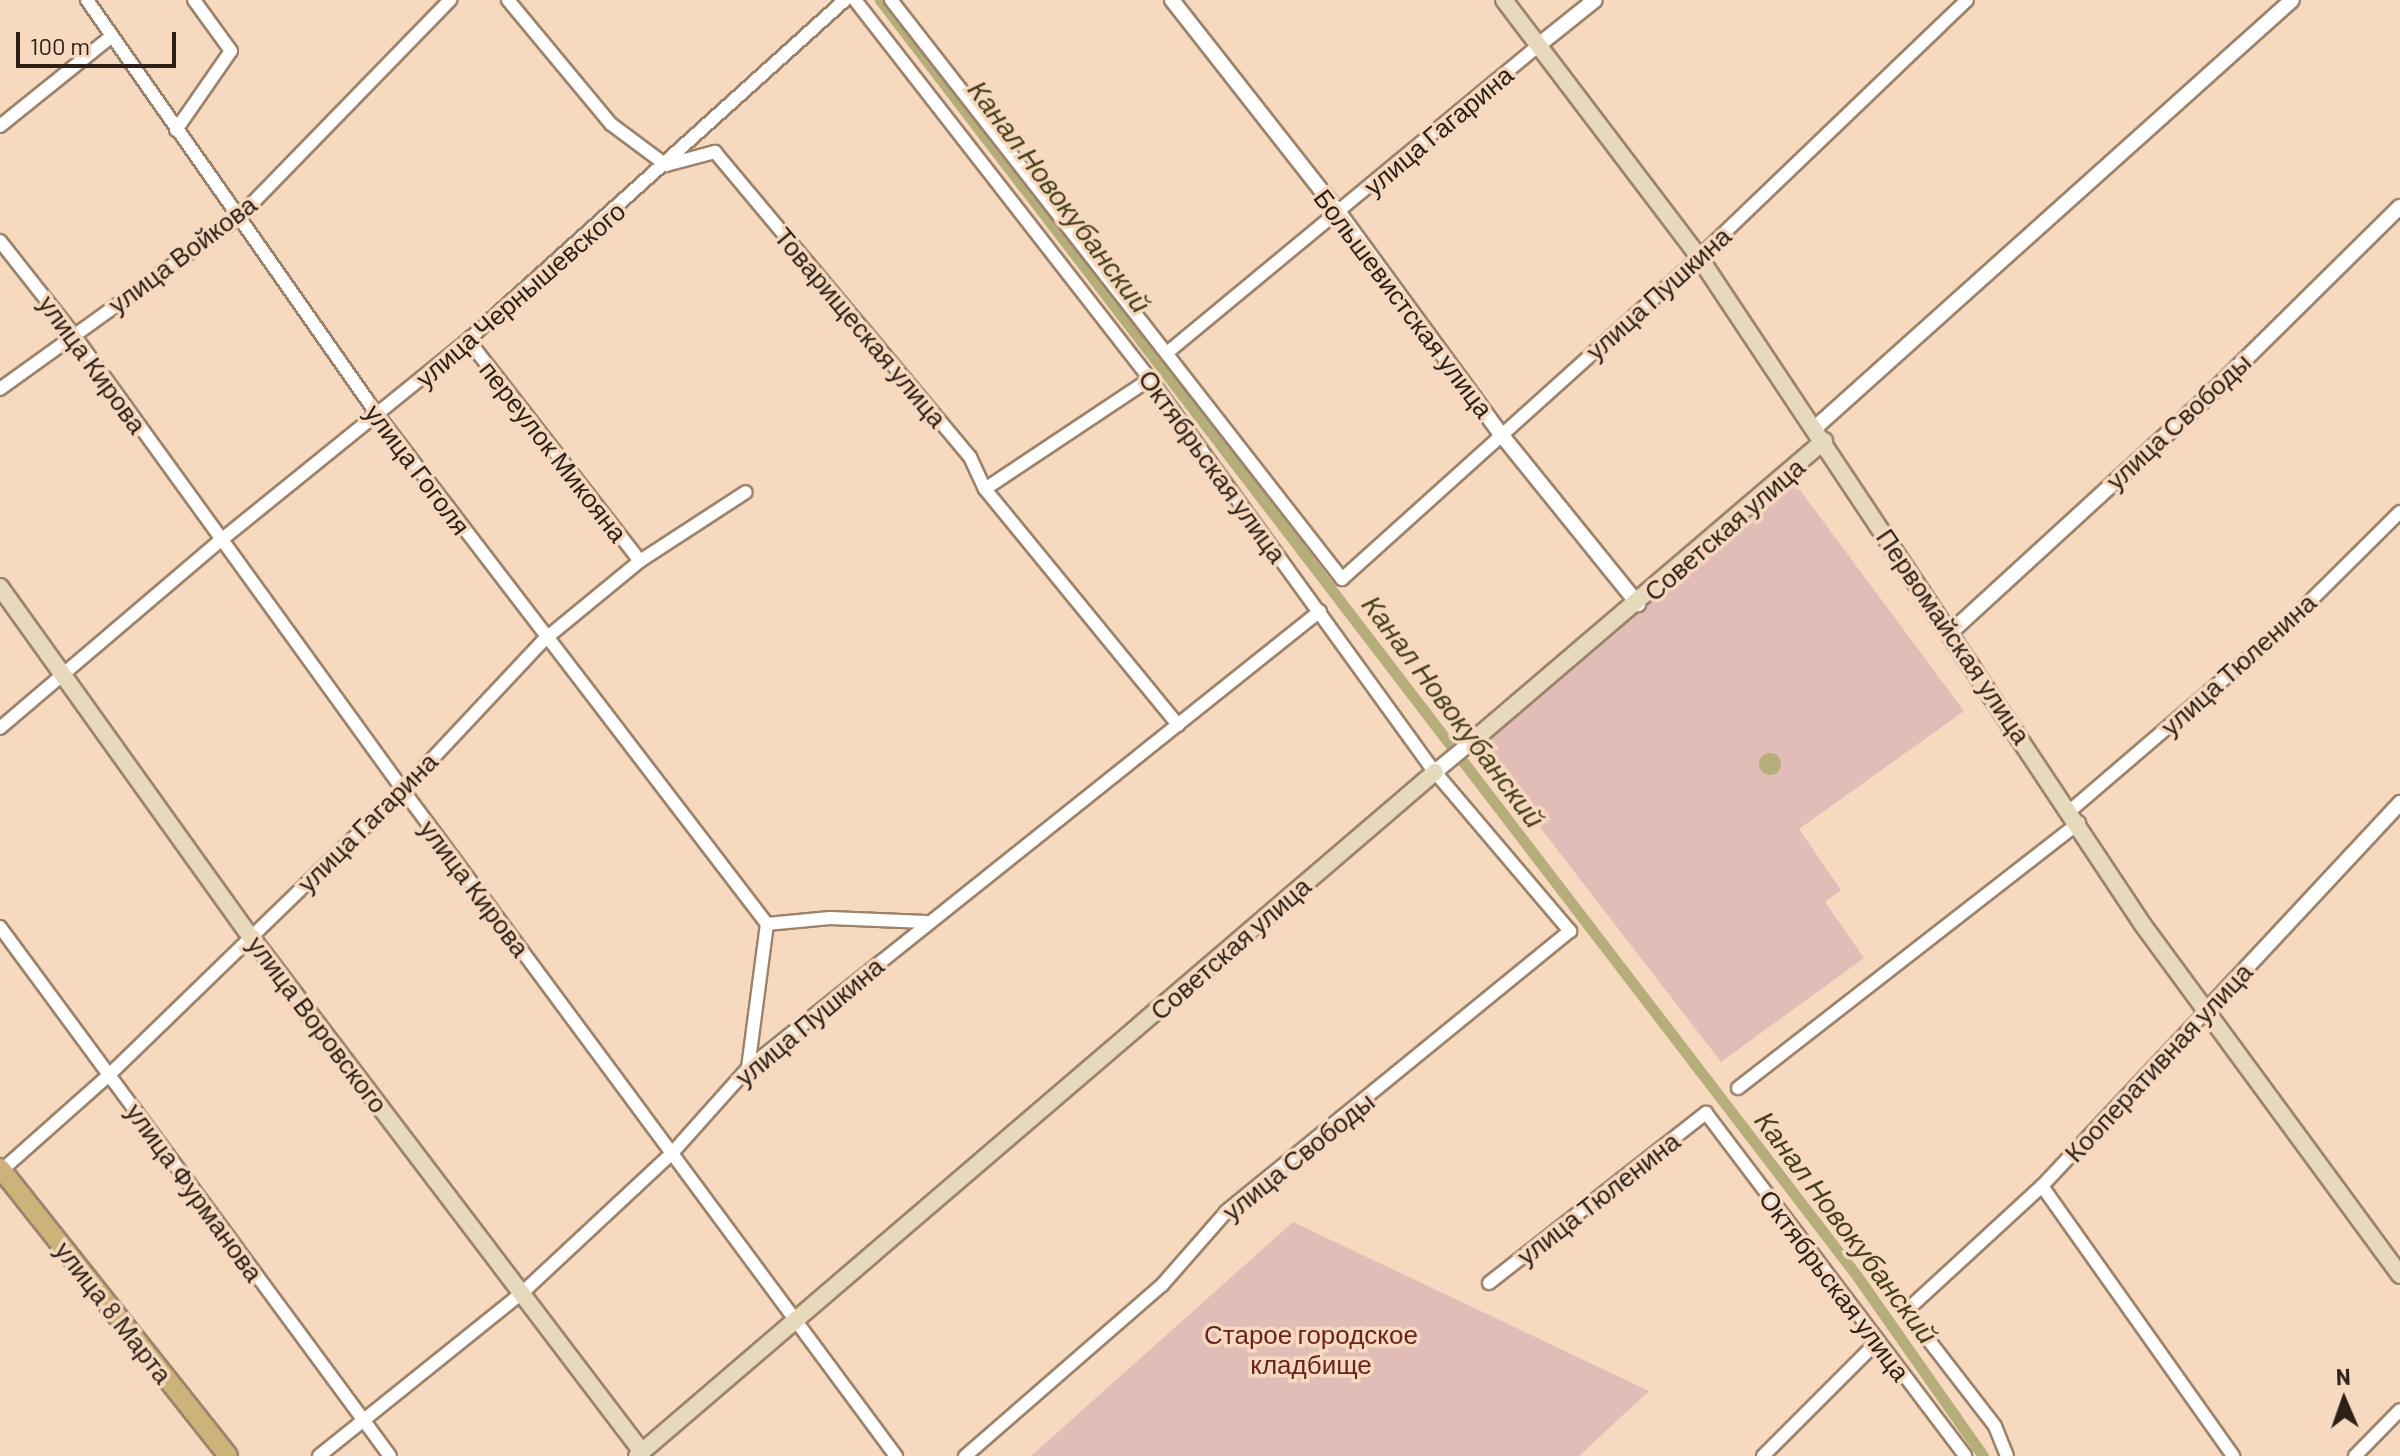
<!DOCTYPE html>
<html>
<head>
<meta charset="utf-8">
<style>
	body { margin:0 }
	#map { position:relative; width:2400px; height:1456px; overflow:hidden; background:#f6d9bf; font-family:Barlow,sans-serif }
	div>[style] { position:absolute }
	.green>* { inset:0; background:#e2bdb8 }
	.water>* { inset:0; background:#b5ae7a }
	.round { border-radius:50% }
	.canal>* { height:11px; margin:-5.5px; padding:0 5.5px; transform-origin:5.5px; border-radius:5.5px; background:#b5ae7a }
	.roads { filter:drop-shadow(2px 0 #9d836b) drop-shadow(-2px 0 #9d836b) drop-shadow(0 2px #9d836b) drop-shadow(0 -2px #9d836b) }
	.minor>* { height:12px; margin:-6px; padding:0 6px; transform-origin:6px; border-radius:6px; background:#fff }
	.tertiary>* { height:14px; margin:-7px; padding:0 7px; transform-origin:7px; border-radius:7px; background:#fff }
	.secondary>* { height:16px; margin:-8px; padding:0 8px; transform-origin:8px; border-radius:8px; background:#e6d9bc }
	.primary>* { height:18px; margin:-9px; padding:0 9px; transform-origin:9px; border-radius:9px; background:#cdb379 }
	span { translate:-50% -50%; white-space:nowrap; text-align:center; line-height:1.15; -webkit-text-stroke:7px #f6d9bf; paint-order:stroke }
	.street-label { font-size:26px; color:#2c2118 }
	.park-label { font-size:26px; color:#692421 }
	.water-label { font-size:28px; color:#454017; font-style:italic }
	.north { position:absolute; left:2304px; top:1360px; width:80px; height:80px; -webkit-text-stroke:6px #f6d9bf; paint-order:stroke; rotate:358deg; font-size:22px; font-weight:700; line-height:32px; text-align:center; color:#2c2118 }
	.north::after { content:''; display:block; margin:auto; width:28px; height:36px; background:#2c2118; clip-path:polygon(50% 0,100% 100%,50% 72%,0 100%) }
	.scale { position:absolute; left:16px; top:32px; width:160px; height:36px; box-sizing:border-box; border:4px solid #2c2118; border-top:0; padding-left:10px; font-size:24px; line-height:28px; white-space:nowrap; color:#2c2118; -webkit-text-stroke:6px #f6d9bf; paint-order:stroke }
</style>
</head>
<body>
<div id="map">
	<div class="green">
		<div style="clip-path:polygon(1791px 478px,1964px 711px,1799px 829px,1841px 890px,1825px 902px,1864px 958px,1721px 1062px,1479px 748px)"></div>
		<div style="clip-path:polygon(1293px 1222px,1649px 1391px,1579px 1456px,1031px 1456px)"></div>
	</div>
	<div class="water">
		<div class="round" style="left:1759px;top:753px;width:22px;height:22px"></div>
	</div>
	<div class="canal">
		<div style="left:880px;top:0;width:1607px;rotate:52.56deg"></div>
		<div style="left:1857px;top:1276px;width:220px;rotate:55deg"></div>
	</div>
	<div class="roads">
		<div class="minor">
			<div style="left:87px;top:0;width:509px;rotate:55deg"></div>
			<div style="left:379px;top:417px;width:638px;rotate:52.57deg"></div>
			<div style="left:767px;top:924px;width:63px;rotate:-5.4deg"></div>
			<div style="left:830px;top:918px;width:96px;rotate:2.4deg"></div>
			<div style="left:508px;top:0;width:161px;rotate:50.3deg"></div>
			<div style="left:611px;top:124px;width:69px;rotate:36.7deg"></div>
			<div style="left:666px;top:165px;width:51px;rotate:-14.9deg"></div>
			<div style="left:715px;top:152px;width:398px;rotate:50.1deg"></div>
			<div style="left:970px;top:457px;width:35px;rotate:65deg"></div>
			<div style="left:985px;top:489px;width:305px;rotate:50.7deg"></div>
			<div style="left:855px;top:0;width:480px;rotate:52.1deg"></div>
			<div style="left:1150px;top:379px;width:485px;rotate:54.1deg"></div>
			<div style="left:1435px;top:772px;width:209px;rotate:49.7deg"></div>
			<div style="left:1570px;top:931px;width:444px;rotate:140.8deg"></div>
			<div style="left:1226px;top:1212px;width:97px;rotate:131.2deg"></div>
			<div style="left:1162px;top:1285px;width:261px;rotate:139deg"></div>
			<div style="left:891px;top:0;width:734px;rotate:52.08deg"></div>
			<div style="left:1342px;top:579px;width:481px;rotate:-42deg"></div>
			<div style="left:1699px;top:257px;width:371px;rotate:-43.8deg"></div>
			<div style="left:0;top:126px;width:144px;rotate:-38.8deg"></div>
			<div style="left:176px;top:130px;width:96px;rotate:-55.2deg"></div>
			<div style="left:231px;top:51px;width:63px;rotate:-126deg"></div>
			<div style="left:0;top:241px;width:120px;rotate:51.8deg"></div>
			<div style="left:74px;top:335px;width:561px;rotate:54.13deg"></div>
			<div style="left:403px;top:790px;width:829px;rotate:53.49deg"></div>
			<div style="left:468px;top:340px;width:280px;rotate:52.1deg"></div>
			<div style="left:1168px;top:352px;width:483px;rotate:-39.6deg"></div>
			<div style="left:0;top:389px;width:294px;rotate:-35.7deg"></div>
			<div style="left:239px;top:217px;width:303px;rotate:-45.8deg"></div>
			<div style="left:985px;top:489px;width:198px;rotate:-33.7deg"></div>
			<div style="left:0;top:728px;width:289px;rotate:-40.4deg"></div>
			<div style="left:220px;top:541px;width:319px;rotate:-39deg"></div>
			<div style="left:468px;top:340px;width:508px;rotate:-42.05deg"></div>
			<div style="left:2071px;top:810px;width:275px;rotate:-40.6deg"></div>
			<div style="left:2280px;top:631px;width:169px;rotate:-44.8deg"></div>
			<div style="left:0;top:927px;width:657px;rotate:53.6deg"></div>
			<div style="left:748px;top:1068px;width:145px;rotate:-82.5deg"></div>
			<div style="left:1738px;top:1088px;width:432px;rotate:-37.9deg"></div>
			<div style="left:2px;top:1170px;width:144px;rotate:-41.6deg"></div>
			<div style="left:110px;top:1074px;width:408px;rotate:-44.1deg"></div>
			<div style="left:403px;top:790px;width:207px;rotate:-46.8deg"></div>
			<div style="left:545px;top:639px;width:123px;rotate:-39.4deg"></div>
			<div style="left:640px;top:561px;width:126px;rotate:-33.1deg"></div>
			<div style="left:2042px;top:1186px;width:331px;rotate:54.7deg"></div>
			<div style="left:1489px;top:1283px;width:276px;rotate:-38.1deg"></div>
			<div style="left:1706px;top:1113px;width:430px;rotate:52.9deg"></div>
			<div style="left:319px;top:1456px;width:260px;rotate:-38.8deg"></div>
			<div style="left:522px;top:1293px;width:207px;rotate:-43deg"></div>
			<div style="left:673px;top:1152px;width:113px;rotate:-48.2deg"></div>
			<div style="left:748px;top:1068px;width:732px;rotate:-38.62deg"></div>
			<div style="left:1763px;top:1456px;width:163px;rotate:-45deg"></div>
			<div style="left:2007px;top:1456px;width:32px;rotate:-112deg"></div>
			<div style="left:1995px;top:1426px;width:145px;rotate:-127.7deg"></div>
			<div style="left:1906px;top:1311px;width:185px;rotate:-42.6deg"></div>
			<div style="left:2042px;top:1186px;width:243px;rotate:-46.8deg"></div>
			<div style="left:2355px;top:1456px;width:64px;rotate:-45.6deg"></div>
		</div>
		<div class="tertiary">
			<div style="left:1172px;top:0;width:271px;rotate:51.9deg"></div>
			<div style="left:1339px;top:213px;width:273px;rotate:53.8deg"></div>
			<div style="left:1500px;top:433px;width:220px;rotate:51.1deg"></div>
			<div style="left:1540px;top:44px;width:70px;rotate:-38.7deg"></div>
			<div style="left:1816px;top:427px;width:639px;rotate:-41.89deg"></div>
			<div style="left:1952px;top:631px;width:345px;rotate:-42.5deg"></div>
			<div style="left:2206px;top:398px;width:272px;rotate:-44.6deg"></div>
			<div style="left:1435px;top:772px;width:52px;rotate:-39.5deg"></div>
			<div style="left:2208px;top:1009px;width:282px;rotate:-47deg"></div>
		</div>
		<div class="secondary">
			<div style="left:1504px;top:0;width:323px;rotate:52.8deg"></div>
			<div style="left:1699px;top:257px;width:802px;rotate:56.39deg"></div>
			<div style="left:2143px;top:925px;width:434px;rotate:53.7deg"></div>
			<div style="left:0;top:587px;width:431px;rotate:54.4deg"></div>
			<div style="left:251px;top:937px;width:647px;rotate:52.79deg"></div>
			<div style="left:1475px;top:739px;width:459px;rotate:-40.5deg"></div>
			<div style="left:637px;top:1456px;width:1051px;rotate:-40.6deg"></div>
		</div>
		<div class="primary">
			<div style="left:0;top:1168px;width:367px;rotate:51.6deg"></div>
		</div>
	</div>
	<div class="street-label">
		<span style="left:1438px;top:130px;rotate:-40deg">улица Гагарина</span>
		<span style="left:182px;top:254px;rotate:-37deg">улица Войкова</span>
		<span style="left:1658px;top:293px;rotate:-42deg">улица Пушкина</span>
		<span style="left:520px;top:294px;rotate:-41deg">улица Чернышевского</span>
		<span style="left:1404px;top:303px;rotate:53deg">Большевистская улица</span>
		<span style="left:861px;top:327px;rotate:50deg">Товарищеская улица</span>
		<span style="left:93px;top:364px;rotate:54deg">улица Кирова</span>
		<span style="left:2178px;top:421px;rotate:-43deg">улица Свободы</span>
		<span style="left:554px;top:451px;rotate:52deg">переулок Микояна</span>
		<span style="left:1213px;top:466px;rotate:54deg">Октябрьская улица</span>
		<span style="left:418px;top:469px;rotate:53deg">улица Гоголя</span>
		<span style="left:1724px;top:529px;rotate:-41deg">Советская улица</span>
		<span style="left:1954px;top:636px;rotate:56deg">Первомайская улица</span>
		<span style="left:2238px;top:664px;rotate:-42deg">улица Тюленина</span>
		<span style="left:367px;top:822px;rotate:-45deg">улица Гагарина</span>
		<span style="left:475px;top:888px;rotate:53deg">улица Кирова</span>
		<span style="left:1230px;top:948px;rotate:-41deg">Советская улица</span>
		<span style="left:809px;top:1021px;rotate:-40deg">улица Пушкина</span>
		<span style="left:318px;top:1024px;rotate:53deg">улица Воровского</span>
		<span style="left:2158px;top:1062px;rotate:-47deg">Кооперативная улица</span>
		<span style="left:1298px;top:1156px;rotate:-39deg">улица Свободы</span>
		<span style="left:195px;top:1192px;rotate:54deg">улица Фурманова</span>
		<span style="left:1598px;top:1198px;rotate:-38deg">улица Тюленина</span>
		<span style="left:1835px;top:1285px;rotate:53deg">Октябрьская улица</span>
		<span style="left:114px;top:1312px;rotate:52deg">улица 8 Марта</span>
	</div>
	<div class="park-label">
		<span style="left:1311px;top:1349px">Старое городское<br>кладбище</span>
	</div>
	<div class="water-label">
		<span style="left:1060px;top:196px;rotate:53deg">Канал Новокубанский</span>
		<span style="left:1454px;top:711px;rotate:53deg">Канал Новокубанский</span>
		<span style="left:1847px;top:1227px;rotate:53deg">Канал Новокубанский</span>
	</div>
	<div class="north">N</div>
	<div class="scale">100 m</div>
</div>
</body>
</html>
